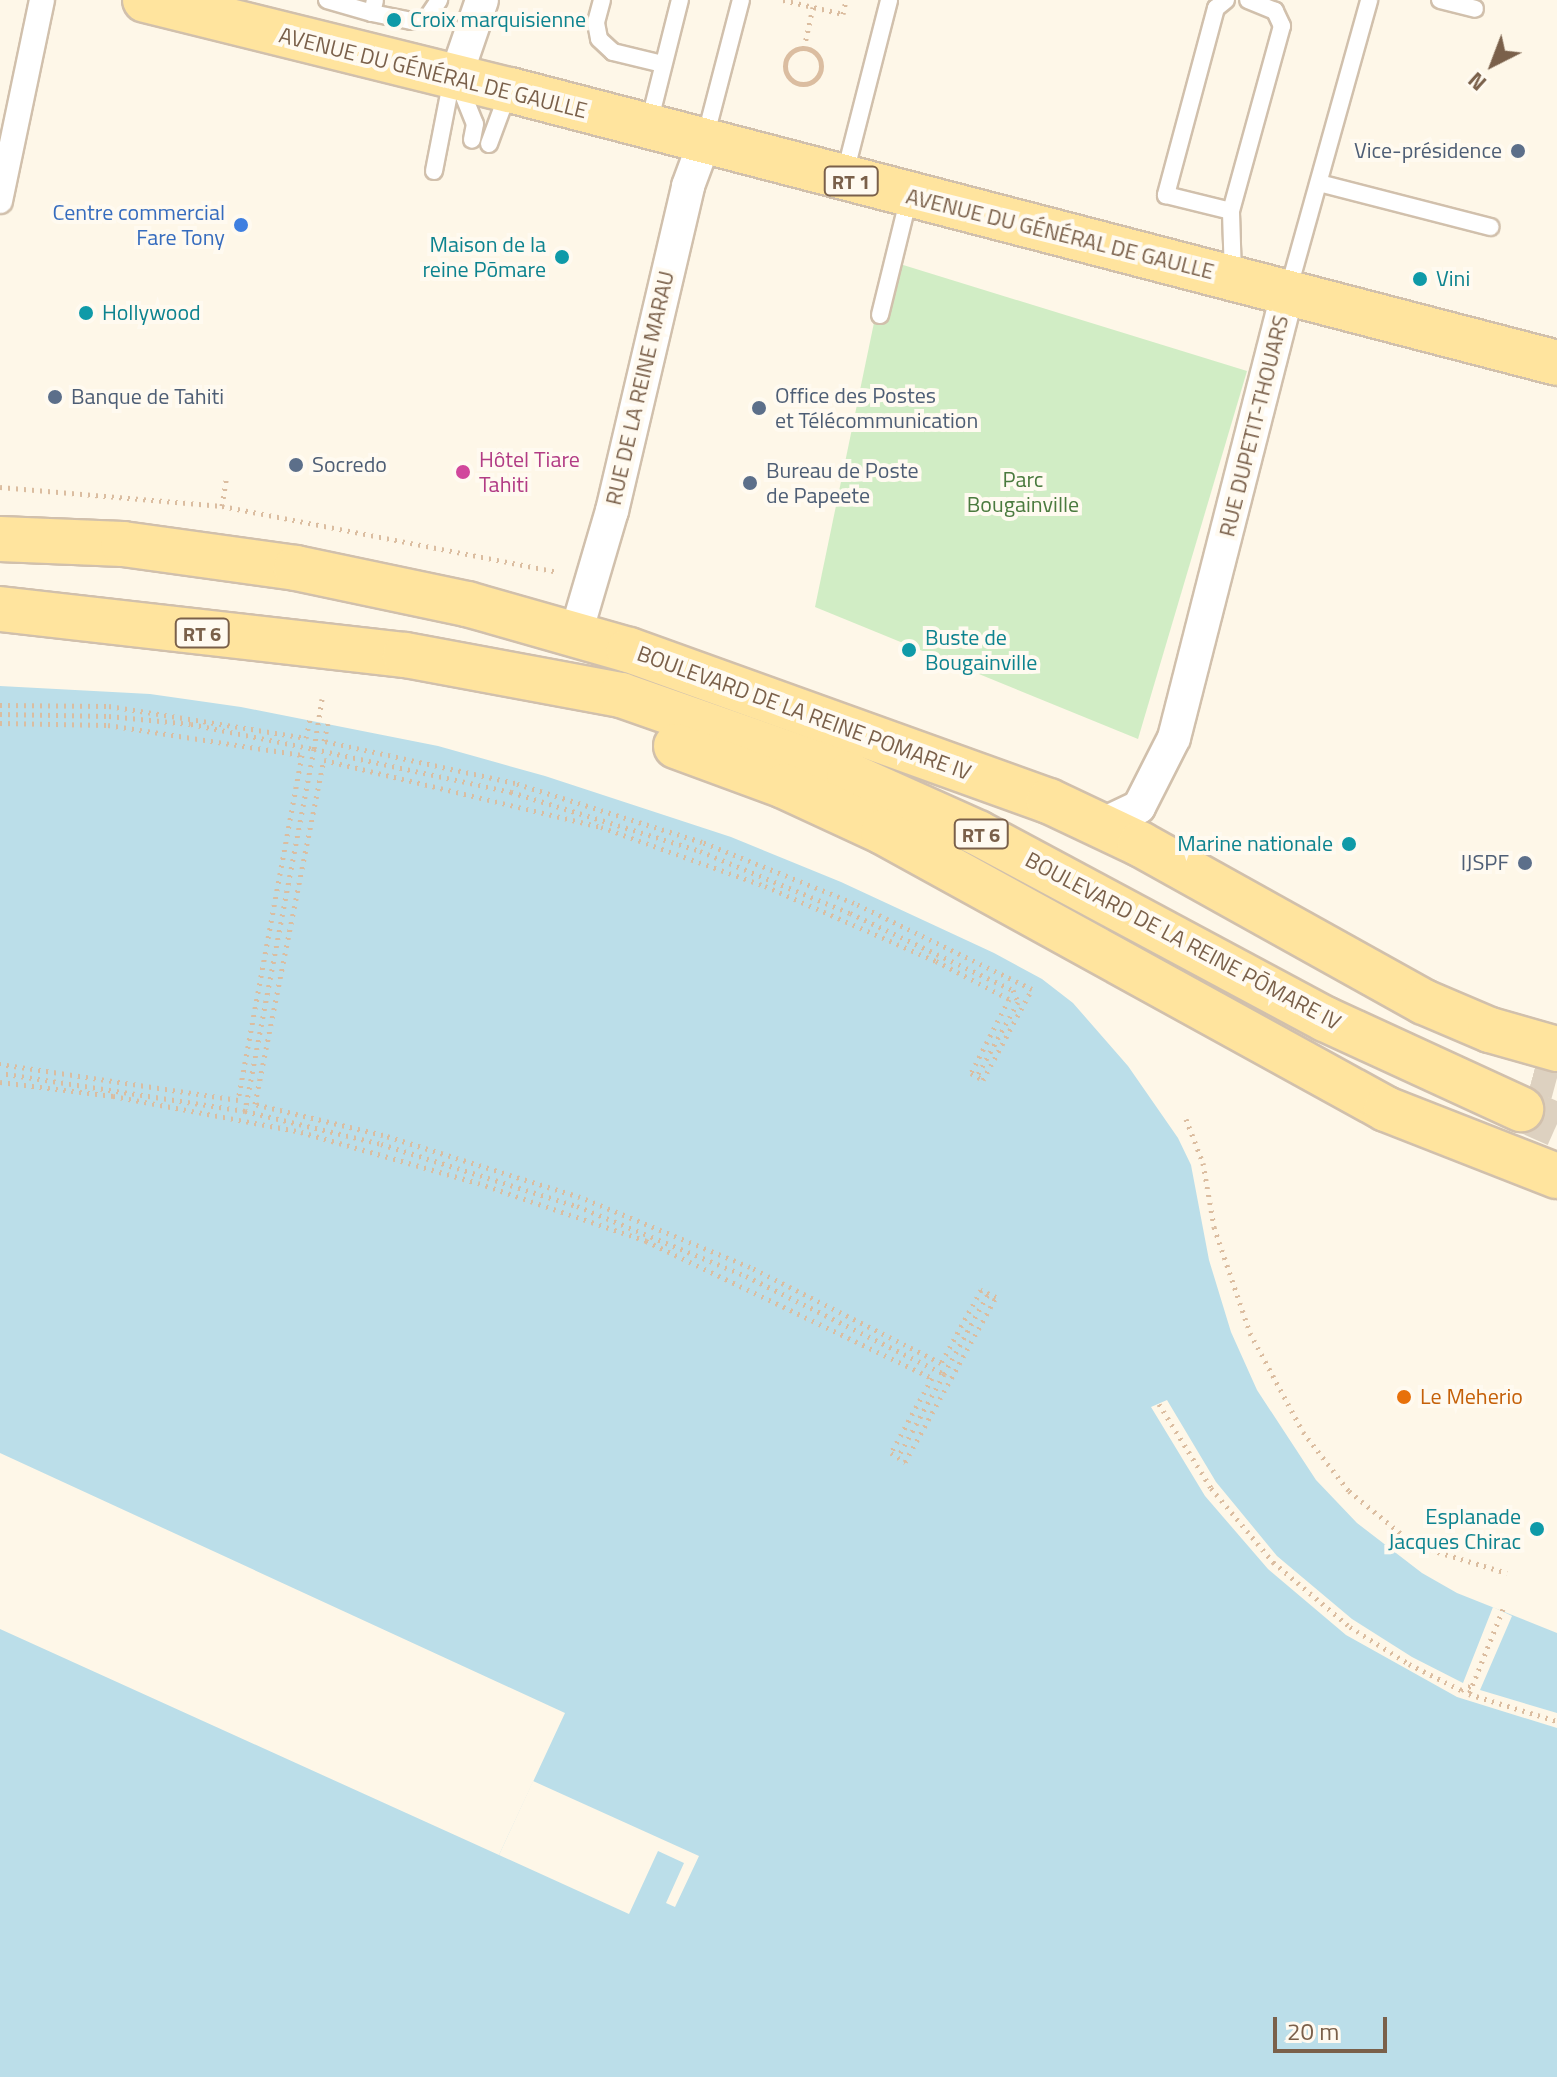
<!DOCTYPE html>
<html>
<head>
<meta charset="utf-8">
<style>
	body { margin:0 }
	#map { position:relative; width:1557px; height:2077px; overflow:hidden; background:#fef7e8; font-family:"Titillium Web",sans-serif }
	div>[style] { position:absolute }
	.green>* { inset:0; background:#d1edc5 }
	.water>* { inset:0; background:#bbdee9 }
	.pier>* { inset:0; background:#fef7e8 }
	.primary-tunnel>* { height:44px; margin-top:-22px; transform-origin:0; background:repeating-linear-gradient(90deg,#ddd1c0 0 44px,transparent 0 66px) }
	.path>* { height:5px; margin-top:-2.5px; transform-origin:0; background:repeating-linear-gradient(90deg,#dbbda0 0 2px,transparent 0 8px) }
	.path>.ring { margin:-2.5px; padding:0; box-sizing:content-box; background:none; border:5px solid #dbbda0; border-radius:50% }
	.roads { filter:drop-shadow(2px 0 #d1c0ac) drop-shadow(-2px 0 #d1c0ac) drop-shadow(0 2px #d1c0ac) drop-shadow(0 -2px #d1c0ac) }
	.service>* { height:16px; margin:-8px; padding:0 8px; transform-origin:8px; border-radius:8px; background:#fff }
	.pedestrian>* { height:24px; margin:-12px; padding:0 12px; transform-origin:12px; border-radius:12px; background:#fff }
	.minor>* { height:32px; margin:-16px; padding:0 16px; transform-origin:16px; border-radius:16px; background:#fff }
	.primary>* { height:44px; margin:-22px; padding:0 22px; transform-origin:22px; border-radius:22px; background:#ffe49e }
	.dots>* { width:22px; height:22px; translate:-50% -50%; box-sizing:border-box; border:4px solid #fffaf0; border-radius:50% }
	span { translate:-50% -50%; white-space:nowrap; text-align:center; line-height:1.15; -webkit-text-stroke:8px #fffaf0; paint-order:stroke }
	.shield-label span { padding:2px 6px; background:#fffaf0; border:2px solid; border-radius:6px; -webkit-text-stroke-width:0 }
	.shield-label { font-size:20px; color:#7a604a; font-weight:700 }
	.culture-label { font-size:22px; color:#0d838f }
	.left { translate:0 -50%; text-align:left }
	.right { translate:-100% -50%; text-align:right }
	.street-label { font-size:22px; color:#7a604a }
	.service-label { font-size:22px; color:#4e5e75 }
	.shop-label { font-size:22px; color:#366cbe }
	.hotel-label { font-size:22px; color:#b23c85 }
	.park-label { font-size:22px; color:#4a7a3e }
	.food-label { font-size:22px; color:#c56008 }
	.north { position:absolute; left:1453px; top:24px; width:80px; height:80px; -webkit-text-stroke:6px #fffaf0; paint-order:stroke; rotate:222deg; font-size:22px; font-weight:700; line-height:32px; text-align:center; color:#7a604a }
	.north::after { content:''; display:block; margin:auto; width:28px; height:36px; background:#7a604a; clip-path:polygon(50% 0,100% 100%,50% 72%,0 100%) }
	.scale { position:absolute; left:1273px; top:2017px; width:114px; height:36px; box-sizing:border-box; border:4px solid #7a604a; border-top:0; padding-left:10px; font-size:24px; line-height:28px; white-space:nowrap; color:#7a604a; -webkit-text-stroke:6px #fffaf0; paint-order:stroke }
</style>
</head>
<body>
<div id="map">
	<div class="green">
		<div style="clip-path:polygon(887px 260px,1247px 371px,1138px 739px,815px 607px)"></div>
	</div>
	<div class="water">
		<div style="clip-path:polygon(0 686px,150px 694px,241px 707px,438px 746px,545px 776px,731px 837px,841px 882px,994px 953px,1042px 979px,1073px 1003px,1128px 1066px,1178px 1138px,1191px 1165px,1209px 1260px,1231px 1332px,1257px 1390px,1316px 1480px,1357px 1523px,1422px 1573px,1457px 1593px,1557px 1633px,1557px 2077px,0 2077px,0 1629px,499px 1855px,565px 1713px,0 1453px)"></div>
	</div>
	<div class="pier">
		<div style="clip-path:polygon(1167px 1400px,1216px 1482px,1277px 1556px,1352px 1619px,1412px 1657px,1463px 1683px,1493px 1607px,1512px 1616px,1480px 1690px,1557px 1713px,1557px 1728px,1457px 1697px,1346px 1635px,1268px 1569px,1205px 1496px,1151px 1407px)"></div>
		<div style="clip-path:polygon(533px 1781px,699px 1856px,675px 1907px,666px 1903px,684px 1863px,658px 1851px,629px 1914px,499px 1855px)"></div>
	</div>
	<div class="primary-tunnel">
		<div style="left:1534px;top:1071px;width:24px;rotate:15deg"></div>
		<div style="left:1521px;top:1109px;width:39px;rotate:24deg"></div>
	</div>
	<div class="path">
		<div style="left:783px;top:0;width:62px;rotate:13.1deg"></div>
		<div style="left:843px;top:14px;width:14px;rotate:-78deg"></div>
		<div class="ring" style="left:785px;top:48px;width:31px;height:31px"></div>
		<div style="left:804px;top:48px;width:42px;rotate:-77.6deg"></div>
		<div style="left:0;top:487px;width:223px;rotate:4.9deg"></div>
		<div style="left:222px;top:506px;width:342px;rotate:11.1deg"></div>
		<div style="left:222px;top:506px;width:30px;rotate:-81deg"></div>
		<div style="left:322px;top:699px;width:51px;rotate:99.1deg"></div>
		<div style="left:314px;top:749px;width:202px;rotate:12.3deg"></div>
		<div style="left:511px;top:792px;width:198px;rotate:17.3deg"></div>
		<div style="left:700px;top:851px;width:162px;rotate:22.5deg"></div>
		<div style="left:850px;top:913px;width:180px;rotate:25.3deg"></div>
		<div style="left:1013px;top:990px;width:13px;rotate:67deg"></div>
		<div style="left:1018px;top:1002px;width:85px;rotate:119deg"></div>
		<div style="left:0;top:705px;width:109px;rotate:0.5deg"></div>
		<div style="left:109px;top:706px;width:200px;rotate:9.2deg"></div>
		<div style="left:306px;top:738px;width:19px;rotate:-78deg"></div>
		<div style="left:0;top:714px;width:109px;rotate:1.1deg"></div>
		<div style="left:109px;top:716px;width:82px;rotate:5.6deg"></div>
		<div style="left:191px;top:724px;width:126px;rotate:11.5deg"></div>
		<div style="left:314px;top:749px;width:369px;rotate:100.8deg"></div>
		<div style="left:245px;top:1111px;width:248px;rotate:-171.2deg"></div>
		<div style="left:0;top:723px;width:108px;rotate:1.1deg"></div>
		<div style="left:108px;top:725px;width:196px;rotate:8.8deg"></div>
		<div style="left:302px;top:755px;width:351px;rotate:100.5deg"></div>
		<div style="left:238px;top:1100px;width:241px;rotate:-171.4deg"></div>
		<div style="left:0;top:1082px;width:114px;rotate:7.1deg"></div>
		<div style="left:113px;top:1096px;width:191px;rotate:10.8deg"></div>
		<div style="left:301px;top:1132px;width:184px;rotate:16.1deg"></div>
		<div style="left:478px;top:1183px;width:178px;rotate:19deg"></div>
		<div style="left:646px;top:1241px;width:317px;rotate:25.6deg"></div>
		<div style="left:932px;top:1378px;width:85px;rotate:118.7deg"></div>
		<div style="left:891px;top:1453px;width:17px;rotate:33deg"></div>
		<div style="left:905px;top:1462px;width:188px;rotate:-61.1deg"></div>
		<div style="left:996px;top:1297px;width:17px;rotate:-155deg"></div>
		<div style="left:981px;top:1290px;width:83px;rotate:118.7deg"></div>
		<div style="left:941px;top:1363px;width:214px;rotate:-153.3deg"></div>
		<div style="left:750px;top:1267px;width:184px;rotate:-157.6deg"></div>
		<div style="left:580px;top:1197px;width:207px;rotate:-162.5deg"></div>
		<div style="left:383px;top:1135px;width:132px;rotate:-166.4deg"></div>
		<div style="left:255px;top:1104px;width:351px;rotate:-78.7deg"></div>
		<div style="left:324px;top:760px;width:285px;rotate:13.6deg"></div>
		<div style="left:601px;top:827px;width:174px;rotate:19.8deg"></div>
		<div style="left:765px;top:886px;width:187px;rotate:23.7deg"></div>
		<div style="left:936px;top:961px;width:82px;rotate:27.5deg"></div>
		<div style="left:1009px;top:999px;width:83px;rotate:117.2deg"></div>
		<div style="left:971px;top:1073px;width:14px;rotate:30deg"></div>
		<div style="left:983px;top:1080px;width:103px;rotate:-61.7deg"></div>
		<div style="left:1032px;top:989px;width:198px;rotate:-154.2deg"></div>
		<div style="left:854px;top:903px;width:164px;rotate:-158.1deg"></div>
		<div style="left:702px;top:842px;width:196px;rotate:-162.5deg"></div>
		<div style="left:515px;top:783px;width:196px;rotate:-167.6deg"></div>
		<div style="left:324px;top:741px;width:18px;rotate:-77deg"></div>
		<div style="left:245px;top:1111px;width:140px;rotate:13.6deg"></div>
		<div style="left:381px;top:1144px;width:206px;rotate:17.6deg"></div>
		<div style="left:577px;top:1206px;width:183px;rotate:22.5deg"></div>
		<div style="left:746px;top:1276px;width:221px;rotate:26.3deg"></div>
		<div style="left:944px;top:1374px;width:95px;rotate:119deg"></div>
		<div style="left:1186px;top:1119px;width:47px;rotate:68.9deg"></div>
		<div style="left:1203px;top:1163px;width:65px;rotate:80.2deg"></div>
		<div style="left:1214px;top:1227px;width:112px;rotate:71.2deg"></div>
		<div style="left:1250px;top:1333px;width:112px;rotate:61.8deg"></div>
		<div style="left:1303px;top:1432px;width:75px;rotate:52.1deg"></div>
		<div style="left:1349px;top:1491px;width:85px;rotate:39.3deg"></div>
		<div style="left:1415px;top:1545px;width:96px;rotate:16.9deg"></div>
		<div style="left:944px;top:1374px;width:91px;rotate:-61.2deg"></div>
		<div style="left:1159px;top:1404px;width:99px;rotate:58.2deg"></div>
		<div style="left:1211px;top:1488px;width:97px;rotate:50deg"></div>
		<div style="left:1273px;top:1562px;width:101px;rotate:40.2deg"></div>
		<div style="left:1350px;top:1627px;width:70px;rotate:32.1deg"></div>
		<div style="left:1409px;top:1664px;width:58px;rotate:26.6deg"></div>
		<div style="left:1461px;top:1690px;width:13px;rotate:-23deg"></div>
		<div style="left:1503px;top:1609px;width:92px;rotate:111.8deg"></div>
		<div style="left:1469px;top:1694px;width:92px;rotate:17.1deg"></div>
	</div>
	<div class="roads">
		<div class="service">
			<div style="left:327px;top:0;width:47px;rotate:16.1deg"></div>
			<div style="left:372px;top:13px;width:13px;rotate:-77deg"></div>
			<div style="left:602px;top:0;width:24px;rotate:105deg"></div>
			<div style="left:596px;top:23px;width:16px;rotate:79deg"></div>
			<div style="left:599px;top:39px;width:19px;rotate:43deg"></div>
			<div style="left:613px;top:52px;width:51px;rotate:13.5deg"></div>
			<div style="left:1226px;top:0;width:13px;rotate:141deg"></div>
			<div style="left:1216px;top:8px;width:194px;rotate:105deg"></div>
			<div style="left:1166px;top:195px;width:67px;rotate:13.8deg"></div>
			<div style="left:1440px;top:0;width:36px;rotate:14deg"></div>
			<div style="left:372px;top:13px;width:41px;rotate:11.3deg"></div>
			<div style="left:412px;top:21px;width:15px;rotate:-11deg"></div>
			<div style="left:427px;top:18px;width:22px;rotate:-56deg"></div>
			<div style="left:458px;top:82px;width:45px;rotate:68deg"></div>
			<div style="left:475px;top:124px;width:16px;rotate:101deg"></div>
			<div style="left:649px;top:123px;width:127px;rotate:-75.9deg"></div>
			<div style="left:705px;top:138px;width:143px;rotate:-75.4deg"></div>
			<div style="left:489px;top:144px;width:58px;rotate:-69.7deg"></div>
			<div style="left:434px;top:171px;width:95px;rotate:-79deg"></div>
			<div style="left:844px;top:177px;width:183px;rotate:-75.7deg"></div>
			<div style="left:1319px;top:183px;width:177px;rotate:14.4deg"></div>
			<div style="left:1233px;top:276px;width:65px;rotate:-91.8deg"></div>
			<div style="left:1231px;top:211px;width:192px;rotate:-74.6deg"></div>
			<div style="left:1282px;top:26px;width:17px;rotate:-115deg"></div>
			<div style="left:1275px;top:11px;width:29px;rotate:-158deg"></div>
			<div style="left:1288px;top:291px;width:302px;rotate:-74.4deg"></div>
			<div style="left:880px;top:315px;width:122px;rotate:-76.2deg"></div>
		</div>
		<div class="pedestrian">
			<div style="left:0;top:201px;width:205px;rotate:-78.2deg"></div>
		</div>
		<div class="minor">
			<div style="left:456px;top:76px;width:80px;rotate:-71.1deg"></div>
			<div style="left:576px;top:633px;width:127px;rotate:-73.6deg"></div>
			<div style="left:612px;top:511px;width:334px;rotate:-76.8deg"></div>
			<div style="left:688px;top:186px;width:46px;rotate:-69.6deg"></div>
			<div style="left:1101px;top:825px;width:42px;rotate:-25.3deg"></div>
			<div style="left:1139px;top:807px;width:77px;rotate:-63.1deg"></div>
			<div style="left:1174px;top:738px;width:460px;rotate:-75.7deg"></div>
		</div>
		<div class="primary">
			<div style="left:145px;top:0;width:376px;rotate:13.9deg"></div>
			<div style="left:510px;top:90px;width:1082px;rotate:14.61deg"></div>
			<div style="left:0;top:539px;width:123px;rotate:2.3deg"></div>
			<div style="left:123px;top:544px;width:175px;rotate:7.9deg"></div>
			<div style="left:296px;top:568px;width:175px;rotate:11.9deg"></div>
			<div style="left:467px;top:604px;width:168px;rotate:15.9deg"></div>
			<div style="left:629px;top:650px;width:446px;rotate:19.8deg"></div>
			<div style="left:1049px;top:801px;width:101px;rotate:25.3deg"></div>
			<div style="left:1140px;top:844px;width:325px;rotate:29.1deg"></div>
			<div style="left:1424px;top:1002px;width:72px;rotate:23deg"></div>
			<div style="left:1490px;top:1030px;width:70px;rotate:15.8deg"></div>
			<div style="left:0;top:609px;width:408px;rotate:6.5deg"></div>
			<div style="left:405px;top:655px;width:220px;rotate:10.5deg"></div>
			<div style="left:621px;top:695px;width:242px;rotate:19.3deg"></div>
			<div style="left:849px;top:775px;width:141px;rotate:24.2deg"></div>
			<div style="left:978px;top:833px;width:394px;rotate:28.2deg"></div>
			<div style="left:1325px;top:1019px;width:216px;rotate:24.7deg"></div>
			<div style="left:676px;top:746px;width:115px;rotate:20.3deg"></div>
			<div style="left:784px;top:786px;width:109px;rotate:24.9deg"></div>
			<div style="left:883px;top:832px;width:574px;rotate:28.84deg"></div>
			<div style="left:1386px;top:1109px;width:184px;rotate:21.4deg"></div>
		</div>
	</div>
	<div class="dots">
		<div style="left:394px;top:20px;background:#0f9aa8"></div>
		<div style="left:1518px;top:151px;background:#5c6f8a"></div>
		<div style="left:241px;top:225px;background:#3f7fe0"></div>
		<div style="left:562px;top:257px;background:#0f9aa8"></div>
		<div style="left:1420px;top:279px;background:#0f9aa8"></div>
		<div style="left:86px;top:313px;background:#0f9aa8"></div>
		<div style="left:55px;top:397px;background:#5c6f8a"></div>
		<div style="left:759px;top:408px;background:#5c6f8a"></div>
		<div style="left:296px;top:465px;background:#5c6f8a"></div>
		<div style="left:463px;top:472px;background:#d1479c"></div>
		<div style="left:750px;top:483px;background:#5c6f8a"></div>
		<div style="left:909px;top:650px;background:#0f9aa8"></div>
		<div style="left:1349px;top:844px;background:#0f9aa8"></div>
		<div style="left:1525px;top:863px;background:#5c6f8a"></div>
		<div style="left:1404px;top:1397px;background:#e8710a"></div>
		<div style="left:1537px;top:1529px;background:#0f9aa8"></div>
	</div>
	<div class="shield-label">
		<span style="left:851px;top:181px">RT 1</span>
		<span style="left:202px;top:633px">RT 6</span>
		<span style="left:981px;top:834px">RT 6</span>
	</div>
	<div class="culture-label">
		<span class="left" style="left:410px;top:20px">Croix marquisienne</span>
		<span class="right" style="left:546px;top:257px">Maison de la<br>reine Pōmare</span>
		<span class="left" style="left:1436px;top:279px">Vini</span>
		<span class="left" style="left:102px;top:313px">Hollywood</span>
		<span class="left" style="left:925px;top:650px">Buste de<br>Bougainville</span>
		<span class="right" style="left:1333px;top:844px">Marine nationale</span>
		<span class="right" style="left:1521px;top:1529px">Esplanade<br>Jacques Chirac</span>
	</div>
	<div class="street-label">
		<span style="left:433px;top:73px;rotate:14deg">AVENUE DU GÉNÉRAL DE GAULLE</span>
		<span style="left:1060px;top:234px;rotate:14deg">AVENUE DU GÉNÉRAL DE GAULLE</span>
		<span style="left:640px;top:388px;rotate:-77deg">RUE DE LA REINE MARAU</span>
		<span style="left:1254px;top:426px;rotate:-76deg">RUE DUPETIT-THOUARS</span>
		<span style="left:804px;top:713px;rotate:20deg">BOULEVARD DE LA REINE POMARE IV</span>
		<span style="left:1183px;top:941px;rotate:28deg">BOULEVARD DE LA REINE PŌMARE IV</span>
	</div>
	<div class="service-label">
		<span class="right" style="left:1502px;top:151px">Vice-présidence</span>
		<span class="left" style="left:775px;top:408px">Office des Postes<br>et Télécommunication</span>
		<span class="left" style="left:71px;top:397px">Banque de Tahiti</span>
		<span class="left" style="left:312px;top:465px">Socredo</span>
		<span class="left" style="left:766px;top:483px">Bureau de Poste<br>de Papeete</span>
		<span class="right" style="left:1509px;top:863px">IJSPF</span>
	</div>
	<div class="shop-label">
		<span class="right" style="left:225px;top:225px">Centre commercial<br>Fare Tony</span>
	</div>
	<div class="hotel-label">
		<span class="left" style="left:479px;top:472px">Hôtel Tiare<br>Tahiti</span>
	</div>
	<div class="park-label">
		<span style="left:1023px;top:492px">Parc<br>Bougainville</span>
	</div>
	<div class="food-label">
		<span class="left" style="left:1420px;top:1397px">Le Meherio</span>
	</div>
	<div class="north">N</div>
	<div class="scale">20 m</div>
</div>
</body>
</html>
